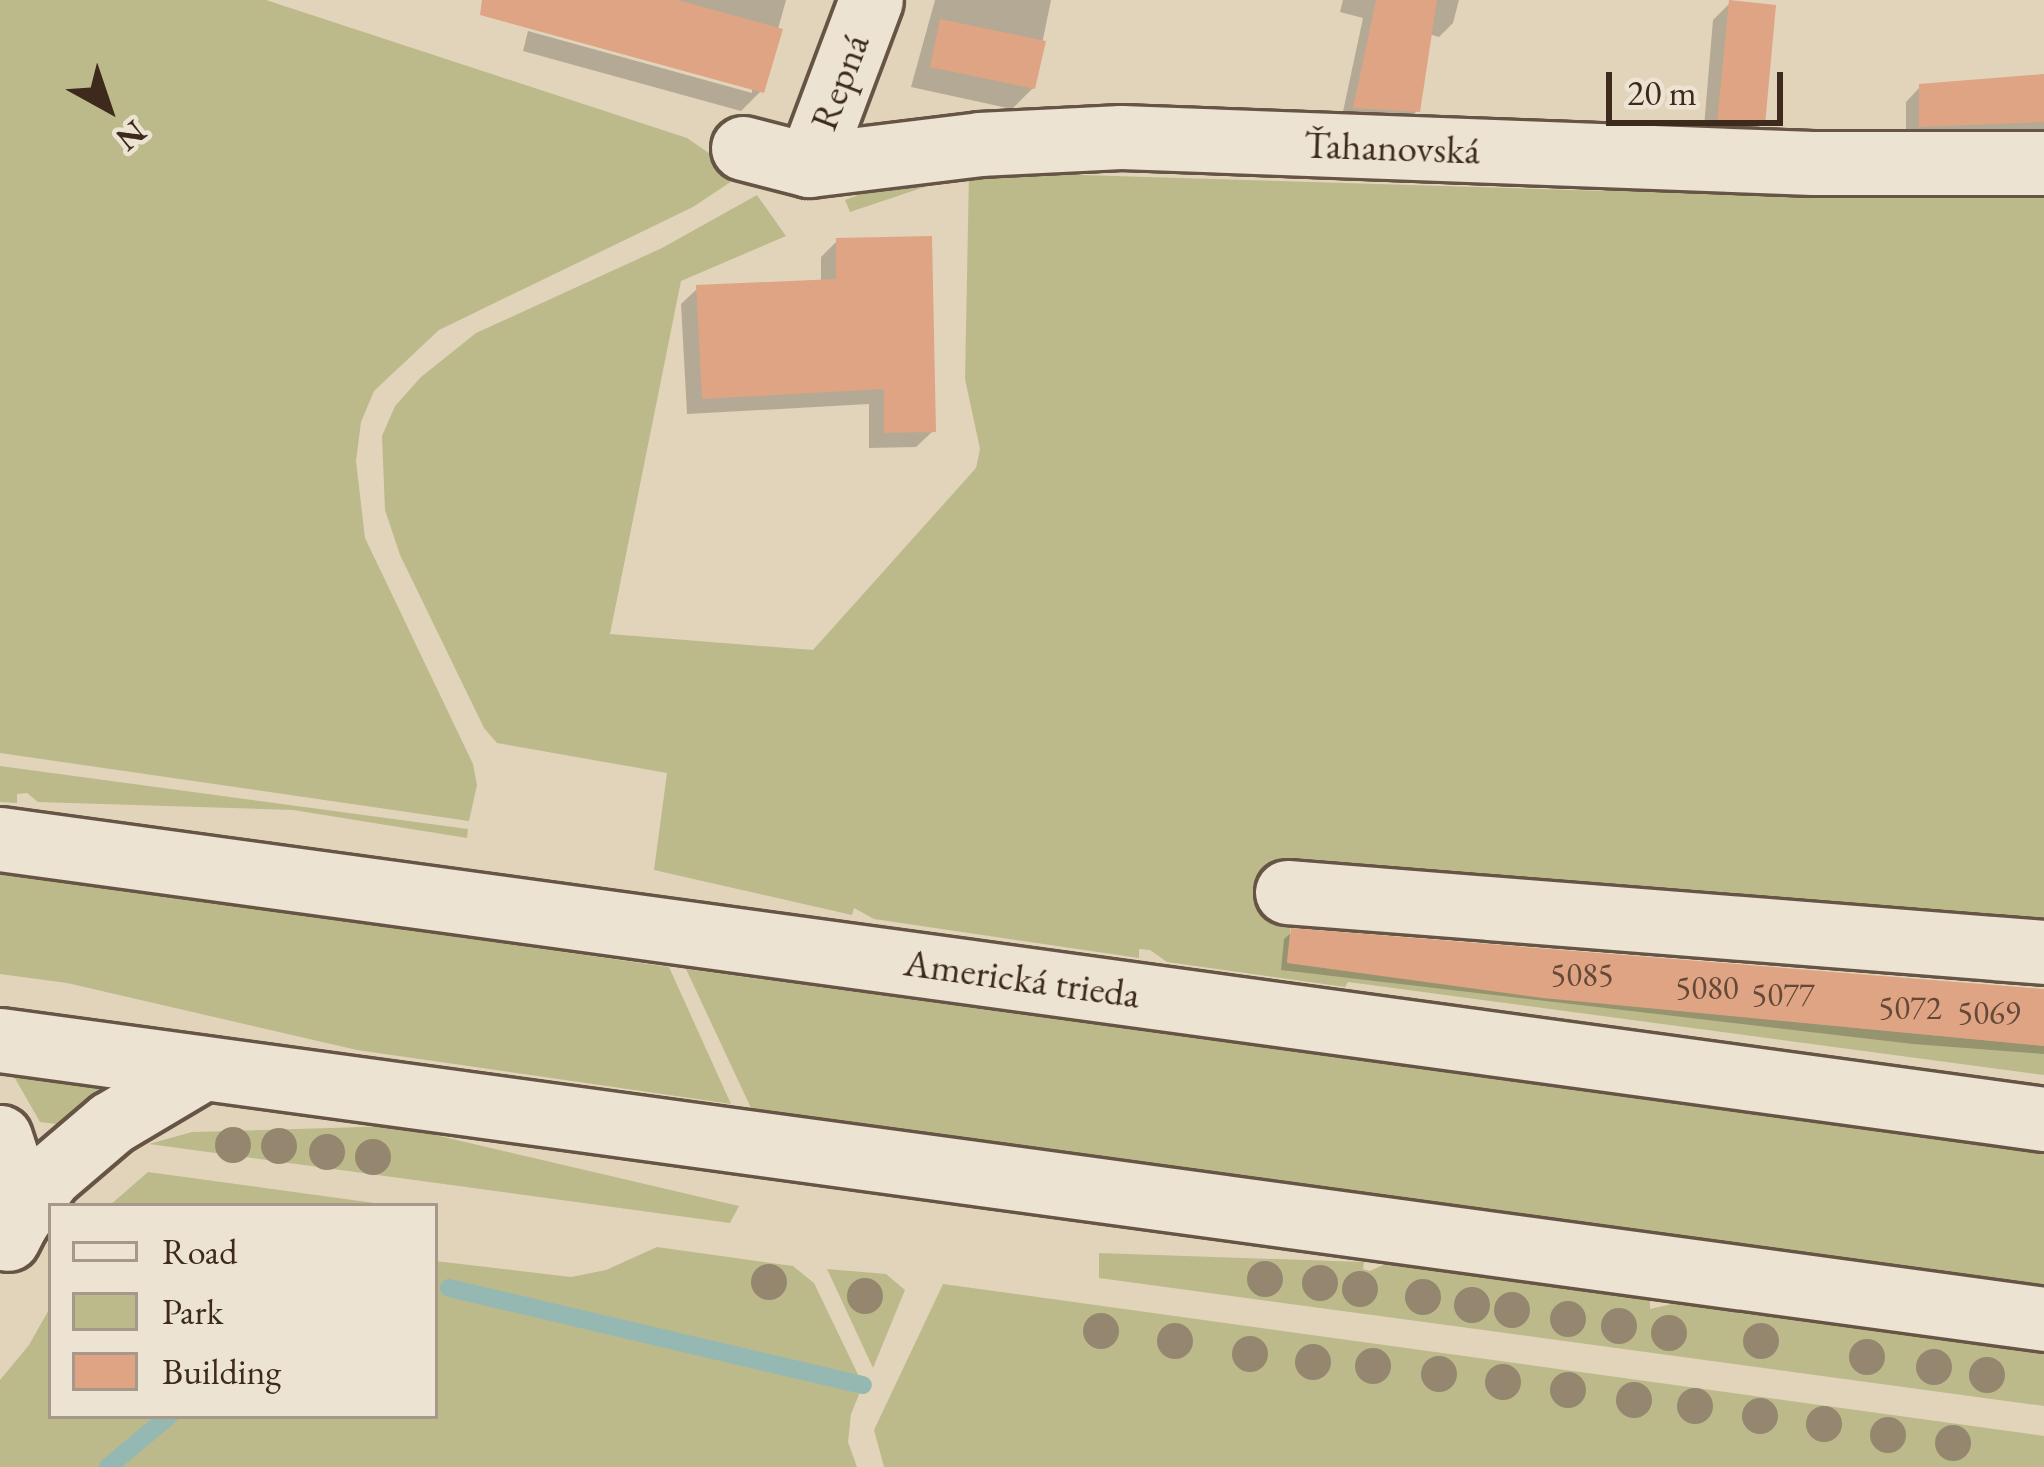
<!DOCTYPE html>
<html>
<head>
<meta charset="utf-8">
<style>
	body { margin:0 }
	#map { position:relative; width:2044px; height:1467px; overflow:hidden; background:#e2d4bb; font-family:"EB Garamond",serif }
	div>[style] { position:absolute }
	.green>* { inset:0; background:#bcba8b }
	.shadow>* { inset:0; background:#0003 }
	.stream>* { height:18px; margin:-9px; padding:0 9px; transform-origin:9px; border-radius:9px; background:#95b8b2 }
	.building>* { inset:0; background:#dea484 }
	.roads { filter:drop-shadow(3px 0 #665444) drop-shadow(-3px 0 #665444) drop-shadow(0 3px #665444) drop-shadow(0 -3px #665444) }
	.minor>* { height:63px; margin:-31.5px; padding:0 31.5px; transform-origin:31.5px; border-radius:31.5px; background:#ece3d3 }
	.trees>* { width:36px; height:36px; margin:-18px; border-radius:50%; background:#958670 }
	span { translate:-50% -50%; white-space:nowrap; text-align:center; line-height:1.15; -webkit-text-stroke:9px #ece3d3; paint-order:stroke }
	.number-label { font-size:33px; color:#654837 }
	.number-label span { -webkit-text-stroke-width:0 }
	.street-label { font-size:39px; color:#3d2a1d }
	.legend { position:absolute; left:48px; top:1203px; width:390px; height:216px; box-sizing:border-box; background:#ece3d3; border:3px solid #a6998a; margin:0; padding:15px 21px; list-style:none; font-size:36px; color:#3d2a1d }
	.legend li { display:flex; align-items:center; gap:24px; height:60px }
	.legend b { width:60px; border:3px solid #a6998a }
	.north { position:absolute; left:48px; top:48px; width:120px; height:120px; -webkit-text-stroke:9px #ece3d3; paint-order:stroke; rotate:140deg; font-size:33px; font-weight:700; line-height:48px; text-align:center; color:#3d2a1d }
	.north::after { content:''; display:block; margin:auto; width:42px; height:54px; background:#3d2a1d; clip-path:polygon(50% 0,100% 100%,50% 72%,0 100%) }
	.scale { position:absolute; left:1606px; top:72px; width:177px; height:54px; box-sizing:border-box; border:6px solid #3d2a1d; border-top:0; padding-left:15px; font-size:36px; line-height:42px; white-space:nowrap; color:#3d2a1d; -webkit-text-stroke:9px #ece3d3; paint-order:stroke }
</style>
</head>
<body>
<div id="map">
	<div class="green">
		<div style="clip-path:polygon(0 0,266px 0,687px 138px,741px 175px,693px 207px,439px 330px,374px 391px,361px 422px,356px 461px,365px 538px,473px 764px,477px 785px,469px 821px,0 753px)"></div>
		<div style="clip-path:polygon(970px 163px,969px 171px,985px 172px,1604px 191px,1607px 177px,2044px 183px,2044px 926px,1666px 894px,1296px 872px,1287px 962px,1591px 1002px,2044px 1046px,2044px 1075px,1348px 982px,1345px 987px,1167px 962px,1150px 950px,1139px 949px,1139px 958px,874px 919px,854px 908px,852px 915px,654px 870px,667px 773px,497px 743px,484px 728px,400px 555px,385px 510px,382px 436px,395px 406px,421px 377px,476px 333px,662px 248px,757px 195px,786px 236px,681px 281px,610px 634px,813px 650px,976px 468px,980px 449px,965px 379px,969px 172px,850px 212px,845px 200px,931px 168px)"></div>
		<div style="clip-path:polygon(0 766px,468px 829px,467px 838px,293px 810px,38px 802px,27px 793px,17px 794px,17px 803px,0 802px)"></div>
		<div style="clip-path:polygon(0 872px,669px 967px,731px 1104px,357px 1050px,67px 983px,0 974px)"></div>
		<div style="clip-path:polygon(686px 969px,2044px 1154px,2044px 1285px,751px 1108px)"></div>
		<div style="clip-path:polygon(12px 1073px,104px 1086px,72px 1126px,40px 1122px)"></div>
		<div style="clip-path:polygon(397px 1126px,739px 1206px,730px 1223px,149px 1144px,192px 1132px)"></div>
		<div style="clip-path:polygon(148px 1172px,389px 1205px,390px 1206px,109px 1206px)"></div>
		<div style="clip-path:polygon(657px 1247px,793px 1266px,814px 1283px,863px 1385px,851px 1414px,848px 1442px,857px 1467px,0 1467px,0 1380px,29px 1345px,51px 1306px,51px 1416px,435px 1416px,435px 1261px,571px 1277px,606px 1270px)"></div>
		<div style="clip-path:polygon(1099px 1253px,1364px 1262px,1363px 1269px,1370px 1271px,1385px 1264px,1650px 1300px,1650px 1309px,1672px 1304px,2044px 1354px,2044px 1406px,1099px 1278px)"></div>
		<div style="clip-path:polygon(827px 1269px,886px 1274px,905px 1290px,873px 1368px)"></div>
		<div style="clip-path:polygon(943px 1284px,2044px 1436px,2044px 1467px,884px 1467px,874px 1430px)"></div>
	</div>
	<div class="shadow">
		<div style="clip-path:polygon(537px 0,786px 0,761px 91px,741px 111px,523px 51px,528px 31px,752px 93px,752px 87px)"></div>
		<div style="clip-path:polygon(935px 0,1051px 0,1033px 88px,1012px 109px,911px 87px)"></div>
		<div style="clip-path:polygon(1343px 0,1459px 0,1453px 23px,1439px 37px,1429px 34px,1417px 111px,1403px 125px,1341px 121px,1363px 18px,1340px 12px)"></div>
		<div style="clip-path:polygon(1730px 3px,1762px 124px,1746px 140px,1703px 139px,1713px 20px)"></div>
		<div style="clip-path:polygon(2044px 79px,2044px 134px,1906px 140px,1906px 102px,1920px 87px)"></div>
		<div style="clip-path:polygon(837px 241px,933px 431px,916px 447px,869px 448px,869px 404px,687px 414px,681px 304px,698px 288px,821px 283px,821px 257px)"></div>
		<div style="clip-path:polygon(1292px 932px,2044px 992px,2044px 1054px,1913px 1044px,1281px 970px,1284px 939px)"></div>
	</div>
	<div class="stream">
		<div style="left:449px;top:1288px;width:425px;rotate:13.2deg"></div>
		<div style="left:108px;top:1467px;width:80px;rotate:-39.9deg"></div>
	</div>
	<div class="building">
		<div style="clip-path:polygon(482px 0,678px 0,783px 29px,764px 93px,480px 15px)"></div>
		<div style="clip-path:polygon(1376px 0,1437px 0,1420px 112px,1353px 108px)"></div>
		<div style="clip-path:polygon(1729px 0,1776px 5px,1765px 125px,1717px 123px)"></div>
		<div style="clip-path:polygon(940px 19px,1046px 41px,1035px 89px,930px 67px)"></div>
		<div style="clip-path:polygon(2044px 74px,2044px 122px,1919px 127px,1919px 84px)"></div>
		<div style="clip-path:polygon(932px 236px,936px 432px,884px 433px,884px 389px,702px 399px,696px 285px,836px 279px,836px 238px)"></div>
		<div style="clip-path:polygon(1291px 928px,2044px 989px,2044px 1046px,1543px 998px,1287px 963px)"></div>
	</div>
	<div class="roads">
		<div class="minor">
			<div style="left:743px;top:148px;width:68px;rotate:14.4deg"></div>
			<div style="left:809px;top:165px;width:171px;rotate:-7deg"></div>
			<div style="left:979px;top:144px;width:142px;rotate:-2.8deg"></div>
			<div style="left:1121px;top:137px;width:692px;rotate:2.15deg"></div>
			<div style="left:1813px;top:163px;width:231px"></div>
			<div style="left:809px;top:165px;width:176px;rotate:-69.4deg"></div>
			<div style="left:0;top:839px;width:2063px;rotate:7.8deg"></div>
			<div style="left:1287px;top:892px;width:759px;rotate:4.53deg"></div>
			<div style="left:0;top:1040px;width:2063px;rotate:7.77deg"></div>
			<div style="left:0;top:1137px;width:55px;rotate:71.9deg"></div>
			<div style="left:17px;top:1189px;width:32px;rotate:90deg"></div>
			<div style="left:17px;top:1221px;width:20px;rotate:117deg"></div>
			<div style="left:17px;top:1221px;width:55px;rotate:-54.6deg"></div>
			<div style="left:49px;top:1176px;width:82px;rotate:-40.5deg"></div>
			<div style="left:111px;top:1123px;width:106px;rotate:-30.7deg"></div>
		</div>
	</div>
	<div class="trees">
		<div style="left:233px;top:1145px"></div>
		<div style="left:279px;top:1146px"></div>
		<div style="left:327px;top:1152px"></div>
		<div style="left:373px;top:1157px"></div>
		<div style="left:1265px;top:1279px"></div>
		<div style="left:769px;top:1282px"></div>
		<div style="left:1320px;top:1283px"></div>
		<div style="left:1360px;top:1289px"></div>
		<div style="left:865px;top:1296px"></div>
		<div style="left:1423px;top:1297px"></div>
		<div style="left:1472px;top:1305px"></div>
		<div style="left:1512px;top:1310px"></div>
		<div style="left:1568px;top:1319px"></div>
		<div style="left:1619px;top:1326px"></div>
		<div style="left:1101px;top:1331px"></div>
		<div style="left:1669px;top:1333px"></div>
		<div style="left:1175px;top:1341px"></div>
		<div style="left:1761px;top:1341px"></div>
		<div style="left:1250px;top:1354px"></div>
		<div style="left:1867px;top:1357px"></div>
		<div style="left:1313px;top:1362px"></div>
		<div style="left:1373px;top:1366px"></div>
		<div style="left:1934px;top:1367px"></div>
		<div style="left:1439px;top:1374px"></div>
		<div style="left:1987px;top:1375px"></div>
		<div style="left:1503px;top:1382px"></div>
		<div style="left:1568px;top:1390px"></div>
		<div style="left:1634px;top:1400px"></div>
		<div style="left:1695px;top:1406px"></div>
		<div style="left:1760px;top:1416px"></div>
		<div style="left:1824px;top:1424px"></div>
		<div style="left:1888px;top:1435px"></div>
		<div style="left:1953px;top:1443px"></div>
	</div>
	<div class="number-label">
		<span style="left:1582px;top:975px">5085</span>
		<span style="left:1707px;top:988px">5080</span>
		<span style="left:1783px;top:995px">5077</span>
		<span style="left:1910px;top:1008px">5072</span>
		<span style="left:1989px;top:1013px">5069</span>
	</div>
	<div class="street-label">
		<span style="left:840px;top:82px;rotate:-69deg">Repná</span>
		<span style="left:1392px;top:148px;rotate:2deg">Ťahanovská</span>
		<span style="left:1022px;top:979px;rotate:8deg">Americká trieda</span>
	</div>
	<ul class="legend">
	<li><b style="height:15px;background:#ece3d3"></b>Road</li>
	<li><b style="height:33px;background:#bcba8b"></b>Park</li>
	<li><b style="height:33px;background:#dea484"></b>Building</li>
	</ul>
	<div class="north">N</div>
	<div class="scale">20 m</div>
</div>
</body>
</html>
